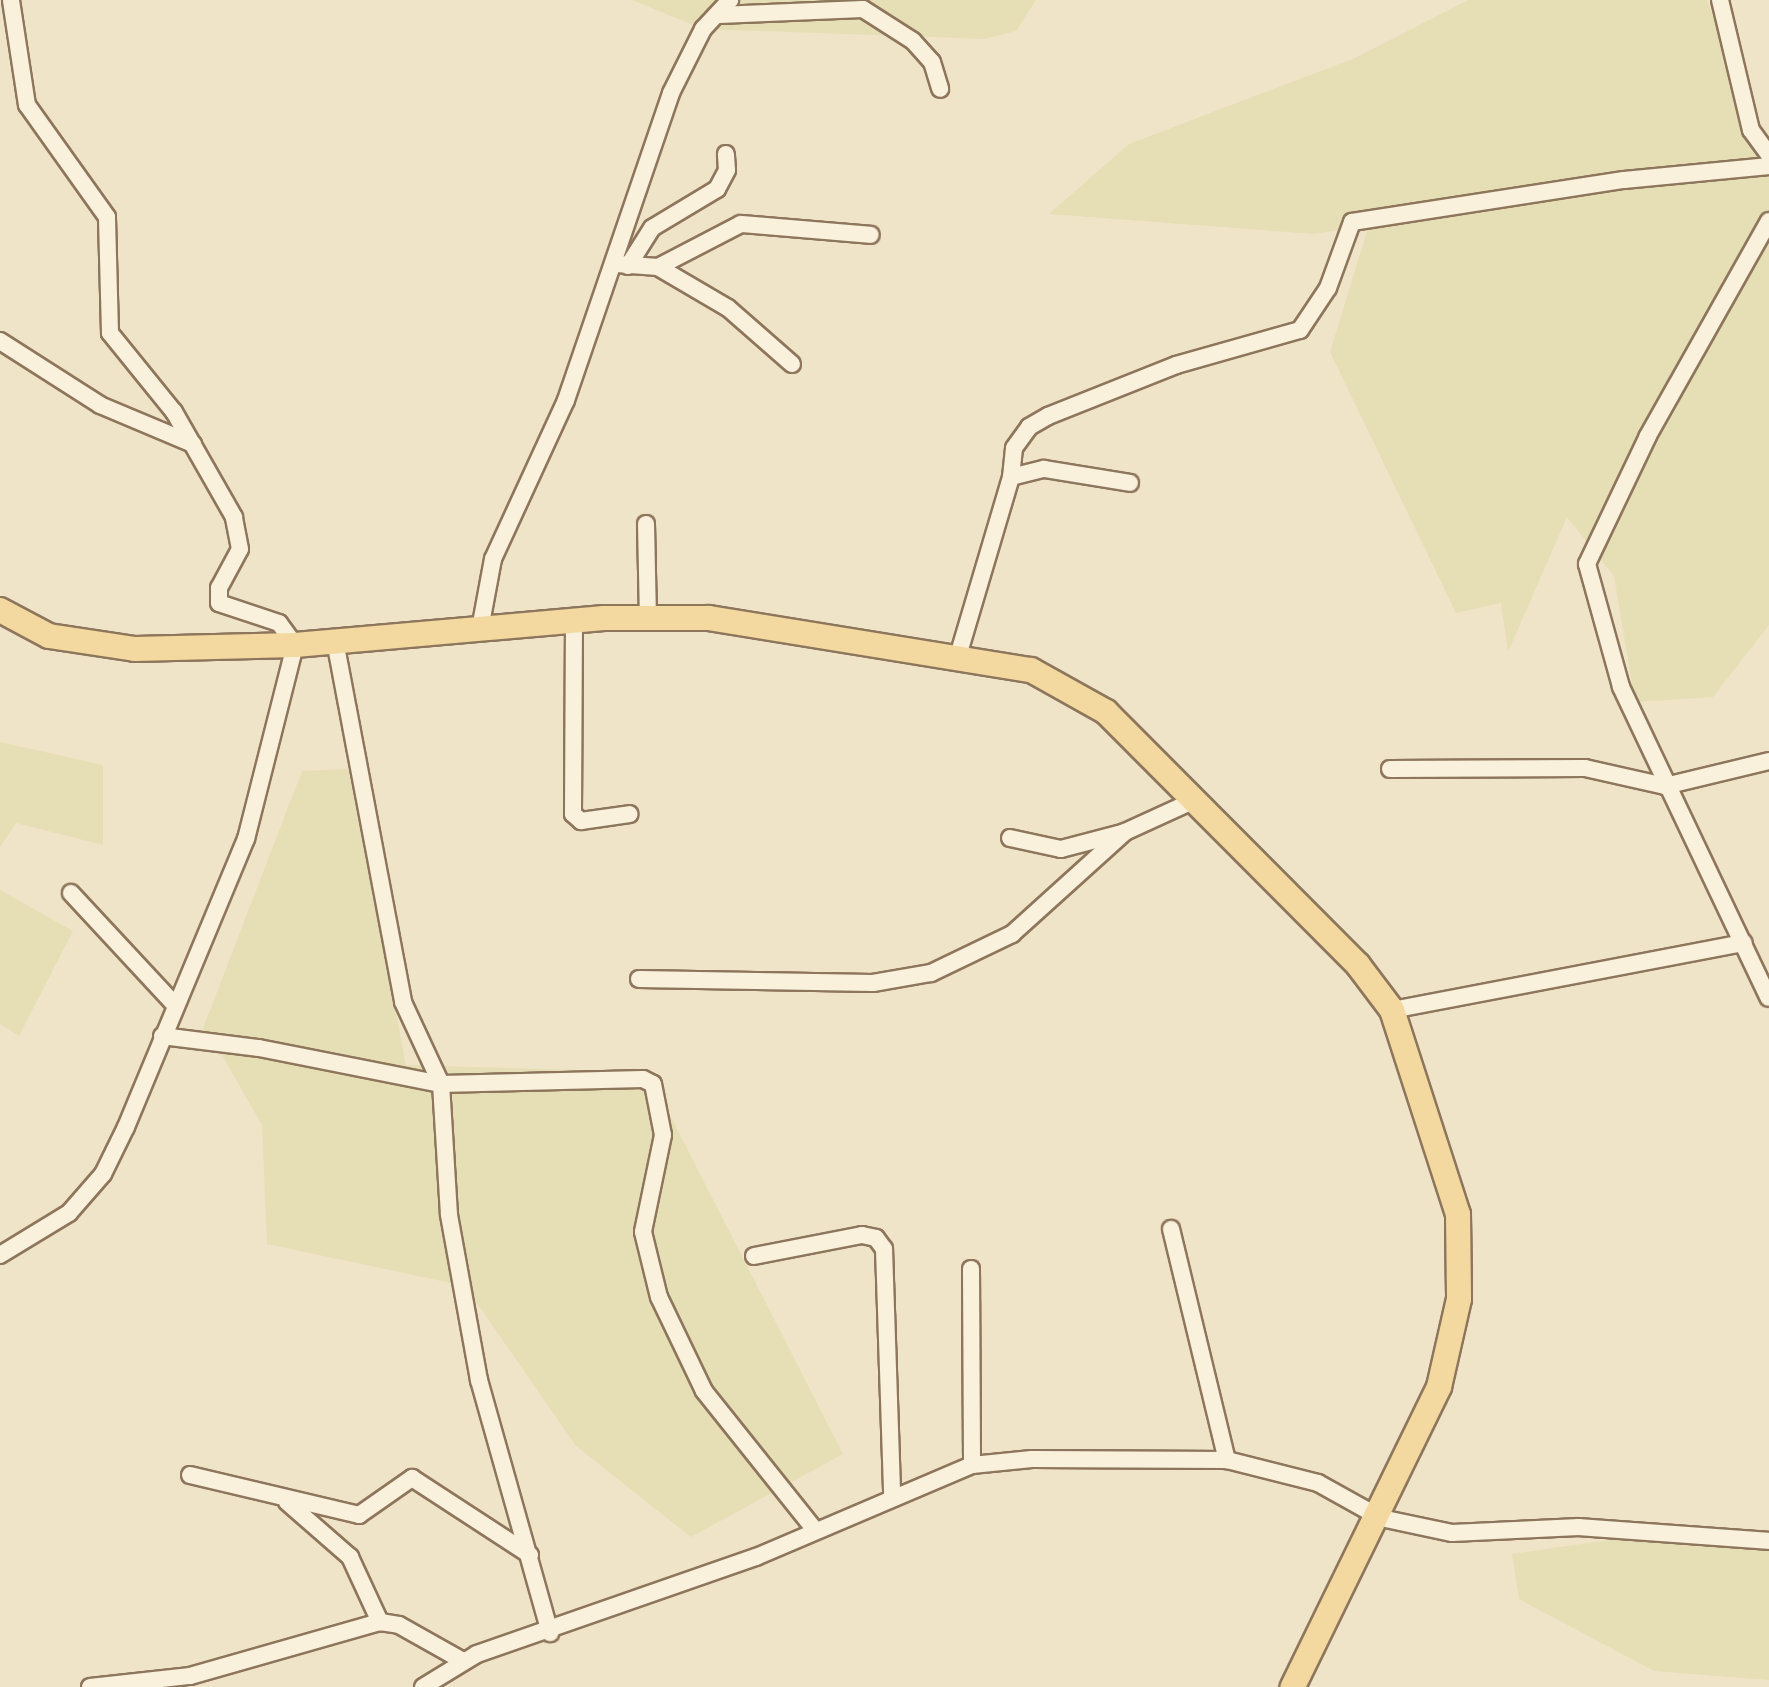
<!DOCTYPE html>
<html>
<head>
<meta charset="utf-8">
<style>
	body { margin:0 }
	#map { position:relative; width:1769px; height:1687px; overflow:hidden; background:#f0e4c8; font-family:"Roboto Serif",serif }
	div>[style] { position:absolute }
	.farmland>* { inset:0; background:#e6deb5 }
	.roads { filter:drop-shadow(2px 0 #8d765c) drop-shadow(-2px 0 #8d765c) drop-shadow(0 2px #8d765c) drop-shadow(0 -2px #8d765c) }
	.street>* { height:16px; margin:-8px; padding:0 8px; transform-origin:8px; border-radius:8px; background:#faf1dc }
	.primary>* { height:24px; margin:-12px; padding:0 12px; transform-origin:12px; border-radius:12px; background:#f3d9a0 }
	span { translate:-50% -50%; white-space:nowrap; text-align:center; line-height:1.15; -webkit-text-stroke:7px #f7eed8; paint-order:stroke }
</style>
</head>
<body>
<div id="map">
	<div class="farmland">
		<div style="clip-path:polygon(632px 0,1036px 0,1016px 31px,985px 39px,703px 29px)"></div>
		<div style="clip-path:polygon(1468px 0,1707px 0,1769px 159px,1769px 625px,1713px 697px,1635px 702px,1614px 576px,1567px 517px,1508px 652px,1501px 603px,1456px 613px,1330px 352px,1369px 225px,1314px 234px,1049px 214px,1129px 144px,1355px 58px)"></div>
		<div style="clip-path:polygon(0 742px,103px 765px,103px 845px,16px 823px,0 847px)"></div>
		<div style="clip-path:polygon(348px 769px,406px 1065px,648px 1072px,843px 1454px,691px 1537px,576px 1446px,465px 1286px,267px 1244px,262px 1125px,214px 1041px,199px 1039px,302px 771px)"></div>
		<div style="clip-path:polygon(0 890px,73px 931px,19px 1036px,0 1024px)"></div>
		<div style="clip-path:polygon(1644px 1535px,1769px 1548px,1769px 1680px,1654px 1671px,1519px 1599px,1512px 1554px)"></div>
	</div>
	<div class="roads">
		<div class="street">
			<div style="left:1720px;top:0;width:134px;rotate:76.6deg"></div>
			<div style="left:1751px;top:130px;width:31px;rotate:54deg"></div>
			<div style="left:719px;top:15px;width:144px;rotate:-2.4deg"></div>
			<div style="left:863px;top:9px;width:59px;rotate:32.6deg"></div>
			<div style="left:913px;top:41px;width:28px;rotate:48deg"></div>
			<div style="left:932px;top:62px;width:28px;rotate:73deg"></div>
			<div style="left:1769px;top:221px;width:247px;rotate:119.4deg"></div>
			<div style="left:1648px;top:436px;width:142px;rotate:115.5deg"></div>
			<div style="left:1587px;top:564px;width:128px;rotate:74.5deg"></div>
			<div style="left:1621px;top:687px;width:344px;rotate:64.6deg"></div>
			<div style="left:617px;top:264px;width:41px;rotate:4.2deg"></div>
			<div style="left:658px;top:267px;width:81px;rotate:30.4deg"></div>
			<div style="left:728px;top:308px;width:85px;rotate:41.2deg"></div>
			<div style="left:628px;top:266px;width:45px;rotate:-57.7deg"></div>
			<div style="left:652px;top:228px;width:76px;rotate:-31deg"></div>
			<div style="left:717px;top:189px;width:21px;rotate:-62deg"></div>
			<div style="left:727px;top:170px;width:16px;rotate:-94deg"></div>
			<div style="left:658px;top:267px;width:93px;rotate:-27.4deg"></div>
			<div style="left:741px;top:224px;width:130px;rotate:4.8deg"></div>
			<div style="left:0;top:341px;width:119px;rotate:32.6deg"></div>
			<div style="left:100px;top:405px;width:101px;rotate:22.8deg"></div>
			<div style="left:1011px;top:477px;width:29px;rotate:-84deg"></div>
			<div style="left:1014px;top:448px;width:26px;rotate:-54deg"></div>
			<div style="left:1029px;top:427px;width:22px;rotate:-30deg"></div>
			<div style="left:1048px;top:416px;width:138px;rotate:-21.7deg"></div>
			<div style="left:1176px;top:365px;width:129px;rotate:-15.8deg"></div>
			<div style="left:1300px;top:330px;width:50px;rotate:-56.3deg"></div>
			<div style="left:1328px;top:288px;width:70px;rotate:-70deg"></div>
			<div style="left:1352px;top:222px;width:275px;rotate:-8.8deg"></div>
			<div style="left:1624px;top:180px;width:146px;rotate:-5.5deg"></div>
			<div style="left:646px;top:524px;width:93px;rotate:88.8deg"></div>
			<div style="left:574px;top:621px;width:193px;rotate:90.3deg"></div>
			<div style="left:573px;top:814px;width:11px;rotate:41deg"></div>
			<div style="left:581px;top:821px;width:49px;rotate:-8.1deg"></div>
			<div style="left:480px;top:629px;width:71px;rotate:-79.5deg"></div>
			<div style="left:493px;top:559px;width:175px;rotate:-65.3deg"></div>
			<div style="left:566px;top:400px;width:324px;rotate:-71.1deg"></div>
			<div style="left:671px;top:93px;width:72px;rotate:-63.4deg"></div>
			<div style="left:703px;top:29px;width:40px;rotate:-47deg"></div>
			<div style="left:335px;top:641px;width:367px;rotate:79.3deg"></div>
			<div style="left:403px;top:1002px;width:90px;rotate:65.1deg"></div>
			<div style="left:441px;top:1084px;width:131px;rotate:86.5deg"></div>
			<div style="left:449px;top:1215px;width:168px;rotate:79.7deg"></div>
			<div style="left:479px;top:1380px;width:263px;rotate:74.3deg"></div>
			<div style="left:958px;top:656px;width:187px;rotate:-73.5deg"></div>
			<div style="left:1011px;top:477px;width:34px;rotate:-14deg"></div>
			<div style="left:1044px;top:469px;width:87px;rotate:9.2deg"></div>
			<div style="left:1390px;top:769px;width:195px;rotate:-0.3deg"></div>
			<div style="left:1585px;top:768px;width:82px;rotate:12.7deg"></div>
			<div style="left:1665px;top:786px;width:107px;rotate:-13.5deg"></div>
			<div style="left:1010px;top:838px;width:52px;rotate:12.2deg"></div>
			<div style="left:1061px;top:849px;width:63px;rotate:-14.7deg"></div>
			<div style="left:71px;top:893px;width:151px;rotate:47.1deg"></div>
			<div style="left:639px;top:979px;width:234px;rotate:1deg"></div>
			<div style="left:873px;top:983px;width:59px;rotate:-9.8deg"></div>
			<div style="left:931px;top:973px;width:90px;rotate:-25.7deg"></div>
			<div style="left:1012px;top:934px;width:152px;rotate:-42.1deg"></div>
			<div style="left:1125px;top:832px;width:79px;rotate:-24.6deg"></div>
			<div style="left:1392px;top:1010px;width:358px;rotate:-10.8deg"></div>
			<div style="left:162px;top:1036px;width:98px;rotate:7.1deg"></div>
			<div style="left:259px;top:1048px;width:186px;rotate:11.2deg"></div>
			<div style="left:441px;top:1084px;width:202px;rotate:-1.4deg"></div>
			<div style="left:643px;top:1079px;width:11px;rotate:27deg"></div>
			<div style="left:653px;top:1084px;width:52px;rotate:78.9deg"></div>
			<div style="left:663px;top:1135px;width:99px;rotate:101.7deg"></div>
			<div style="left:643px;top:1232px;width:67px;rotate:76.2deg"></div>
			<div style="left:659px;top:1297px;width:104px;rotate:64.4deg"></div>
			<div style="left:704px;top:1391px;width:176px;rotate:51.4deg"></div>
			<div style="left:1171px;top:1229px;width:238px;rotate:76.4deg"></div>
			<div style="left:0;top:1255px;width:81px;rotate:-31.3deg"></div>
			<div style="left:69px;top:1213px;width:52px;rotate:-48.9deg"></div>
			<div style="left:103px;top:1174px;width:52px;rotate:-63.9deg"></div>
			<div style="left:126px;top:1127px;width:312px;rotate:-67.4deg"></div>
			<div style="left:246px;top:839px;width:200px;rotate:-75.8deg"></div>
			<div style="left:295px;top:645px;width:27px;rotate:-126deg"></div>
			<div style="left:279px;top:623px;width:63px;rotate:-161.6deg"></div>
			<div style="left:219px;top:603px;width:15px;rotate:-90deg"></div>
			<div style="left:219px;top:588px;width:44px;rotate:-61.7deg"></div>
			<div style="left:240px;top:549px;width:33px;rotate:-101deg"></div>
			<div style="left:234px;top:517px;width:121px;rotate:-119.7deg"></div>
			<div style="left:174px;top:412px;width:102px;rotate:-129deg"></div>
			<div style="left:110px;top:333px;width:116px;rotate:-91.5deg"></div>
			<div style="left:107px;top:217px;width:138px;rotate:-125.5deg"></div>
			<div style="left:27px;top:105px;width:106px;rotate:-98.7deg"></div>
			<div style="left:754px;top:1256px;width:110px;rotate:-11deg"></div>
			<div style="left:862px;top:1235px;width:14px;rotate:12deg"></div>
			<div style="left:876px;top:1238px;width:14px;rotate:54deg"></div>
			<div style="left:884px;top:1249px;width:247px;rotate:88.1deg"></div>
			<div style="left:971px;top:1269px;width:196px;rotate:89.7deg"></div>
			<div style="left:190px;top:1475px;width:174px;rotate:13.3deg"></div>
			<div style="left:359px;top:1515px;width:65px;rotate:-34.9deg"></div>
			<div style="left:412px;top:1478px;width:141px;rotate:33.1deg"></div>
			<div style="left:287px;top:1502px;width:84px;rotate:41.1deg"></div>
			<div style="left:350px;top:1557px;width:72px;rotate:65.2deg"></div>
			<div style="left:90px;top:1687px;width:101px;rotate:-6.3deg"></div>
			<div style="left:190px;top:1676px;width:198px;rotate:-15.9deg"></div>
			<div style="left:380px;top:1622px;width:19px;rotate:9deg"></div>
			<div style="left:399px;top:1625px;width:73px;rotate:29.4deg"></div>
			<div style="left:423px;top:1687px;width:63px;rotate:-31.4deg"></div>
			<div style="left:477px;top:1654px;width:295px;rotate:-19.2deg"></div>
			<div style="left:756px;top:1557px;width:235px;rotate:-23.1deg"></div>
			<div style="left:972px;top:1465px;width:60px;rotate:-5.7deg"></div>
			<div style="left:1032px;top:1459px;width:195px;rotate:0.3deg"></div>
			<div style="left:1227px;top:1460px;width:94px;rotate:14.2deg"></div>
			<div style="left:1318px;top:1483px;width:72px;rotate:29.1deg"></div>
			<div style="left:1381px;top:1518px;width:73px;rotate:11.9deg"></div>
			<div style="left:1452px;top:1533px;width:127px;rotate:-2.7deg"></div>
			<div style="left:1579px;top:1527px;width:191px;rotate:4.2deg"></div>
		</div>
		<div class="primary">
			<div style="left:0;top:610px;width:55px;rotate:28deg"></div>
			<div style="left:49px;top:636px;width:87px;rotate:8.6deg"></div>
			<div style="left:135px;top:649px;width:160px;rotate:-1.4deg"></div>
			<div style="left:295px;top:645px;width:310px;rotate:-5deg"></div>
			<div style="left:604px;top:618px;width:105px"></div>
			<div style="left:709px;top:618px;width:326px;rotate:9.2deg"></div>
			<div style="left:1031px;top:670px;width:86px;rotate:29.2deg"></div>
			<div style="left:1106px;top:712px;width:357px;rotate:45.1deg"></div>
			<div style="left:1358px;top:965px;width:56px;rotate:52.9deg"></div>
			<div style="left:1392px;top:1010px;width:214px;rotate:72.1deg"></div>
			<div style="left:1458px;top:1214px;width:85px;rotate:89.3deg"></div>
			<div style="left:1459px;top:1299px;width:90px;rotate:102.8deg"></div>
			<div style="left:1439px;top:1387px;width:334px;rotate:116deg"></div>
		</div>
	</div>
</div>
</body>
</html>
